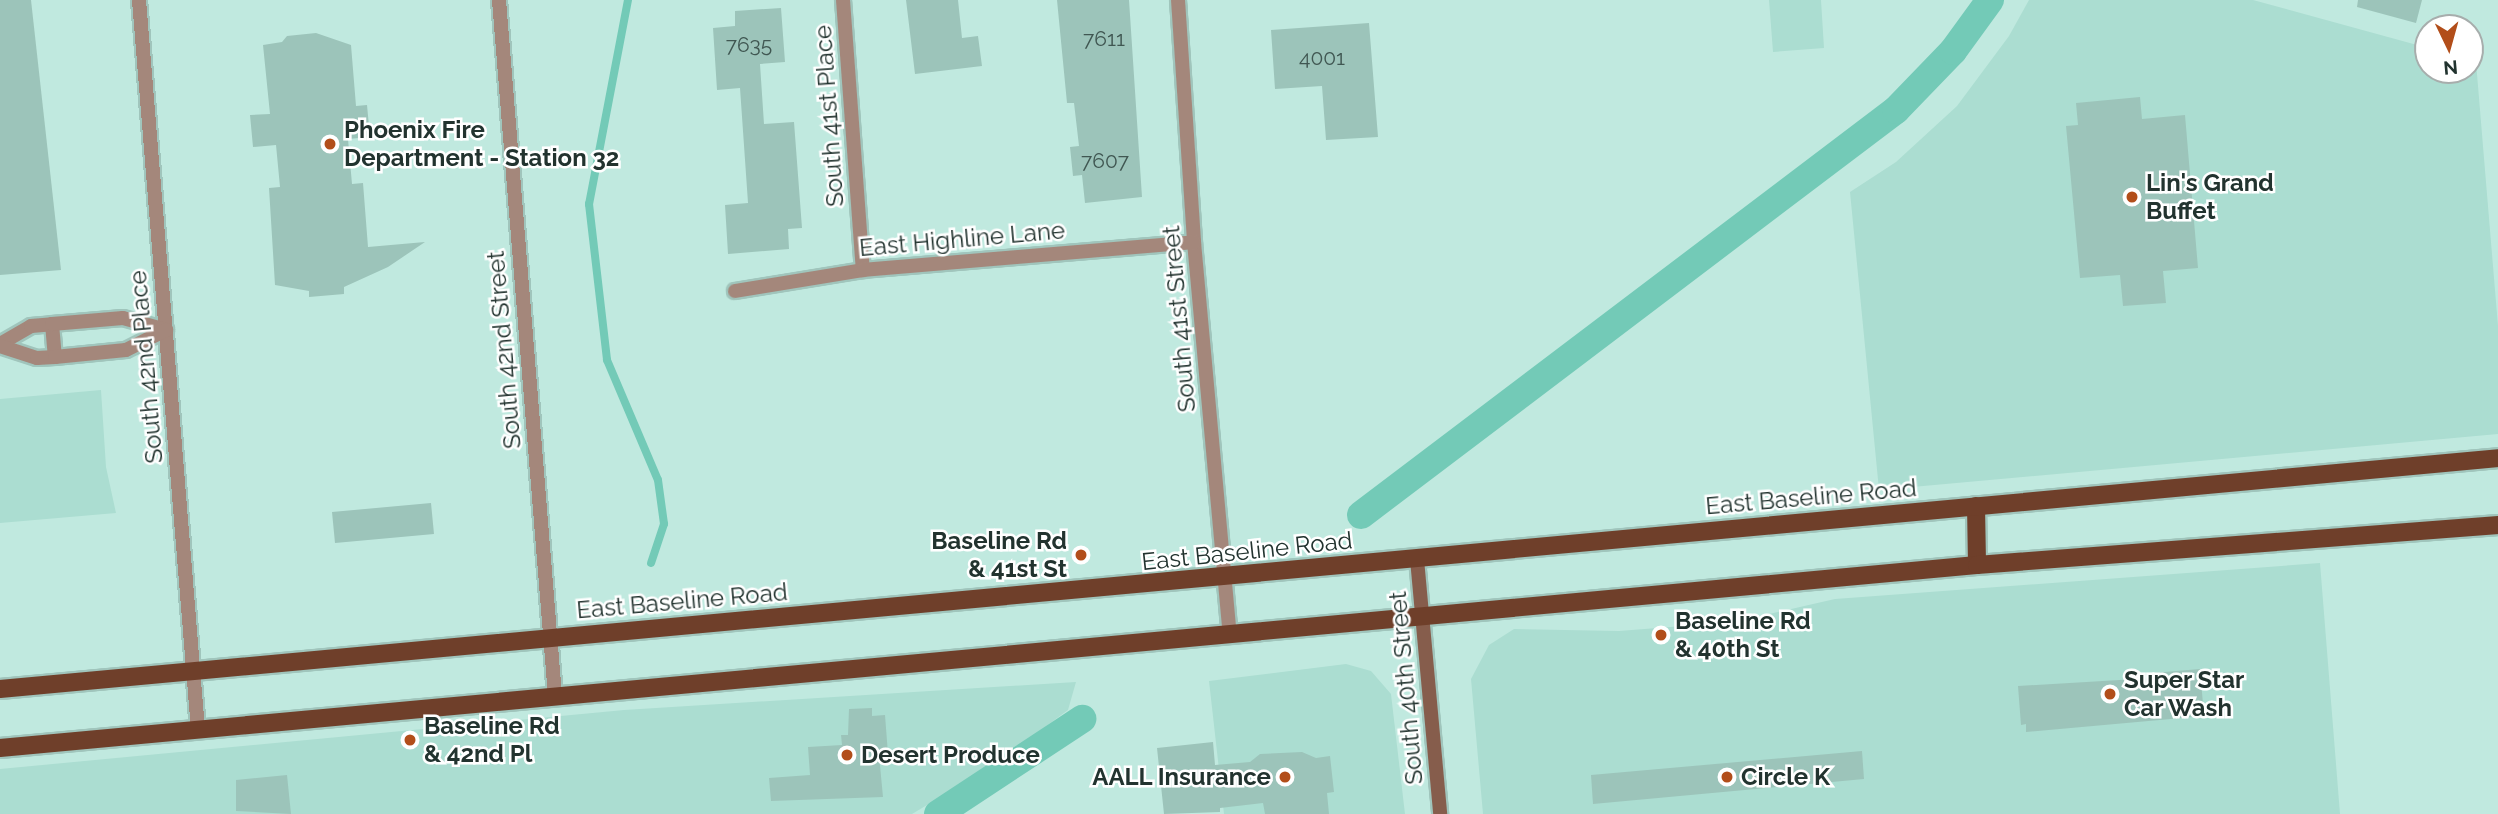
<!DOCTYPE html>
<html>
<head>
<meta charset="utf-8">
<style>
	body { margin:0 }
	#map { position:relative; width:2498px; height:814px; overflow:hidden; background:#c0e9df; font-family:Raleway,sans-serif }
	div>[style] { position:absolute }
	.built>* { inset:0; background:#abddd1 }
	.stream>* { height:8px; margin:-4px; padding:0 4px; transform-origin:4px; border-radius:4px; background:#73cab7 }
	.canal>* { height:28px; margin:-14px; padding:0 14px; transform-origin:14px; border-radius:14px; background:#73cab7 }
	.building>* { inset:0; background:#9cc4ba }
	.roads { filter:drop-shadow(2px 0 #a0c5bc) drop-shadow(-2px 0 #a0c5bc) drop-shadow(0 2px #a0c5bc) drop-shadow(0 -2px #a0c5bc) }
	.street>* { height:14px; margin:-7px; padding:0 7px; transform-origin:7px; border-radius:7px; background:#a4877b }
	.secondary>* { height:14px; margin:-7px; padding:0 7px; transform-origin:7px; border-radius:7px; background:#865d4c }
	.primary>* { height:18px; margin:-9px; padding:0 9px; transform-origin:9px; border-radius:9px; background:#6f3f2a }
	.dots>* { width:19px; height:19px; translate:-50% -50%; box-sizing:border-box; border:4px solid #fff; border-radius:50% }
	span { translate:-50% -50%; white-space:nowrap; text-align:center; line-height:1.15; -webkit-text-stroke:5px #fff; paint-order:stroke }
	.number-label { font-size:21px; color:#405752 }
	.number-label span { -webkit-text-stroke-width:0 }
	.street-label { font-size:24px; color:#22332f }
	.poi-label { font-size:24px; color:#22332f; font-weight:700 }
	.left { translate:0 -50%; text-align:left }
	.right { translate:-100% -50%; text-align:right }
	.north { position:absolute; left:2414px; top:14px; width:70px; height:70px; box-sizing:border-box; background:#fff; border:2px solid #a7adac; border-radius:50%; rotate:175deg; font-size:19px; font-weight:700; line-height:28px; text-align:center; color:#22332f }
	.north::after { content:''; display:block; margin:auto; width:24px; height:32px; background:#b24e1a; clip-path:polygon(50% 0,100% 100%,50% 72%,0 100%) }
</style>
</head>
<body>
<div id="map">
	<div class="built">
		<div style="clip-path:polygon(1769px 0,1821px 0,1824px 48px,1773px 52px)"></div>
		<div style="clip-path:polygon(2029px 0,2253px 0,2428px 48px,2428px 70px,2470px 70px,2470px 60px,2476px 62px,2498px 326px,2498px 434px,1879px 490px,1850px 192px,1896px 162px,1957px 106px,2009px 36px)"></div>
		<div style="clip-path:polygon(101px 390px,106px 467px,116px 513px,0 523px,0 399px)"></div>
		<div style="clip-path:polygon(2320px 563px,2340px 814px,1483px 814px,1471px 679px,1489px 645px,1514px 629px,1619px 631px,1734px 622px,1835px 599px)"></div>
		<div style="clip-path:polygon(1346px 664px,1371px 671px,1391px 694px,1405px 814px,1224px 814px,1209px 681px)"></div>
		<div style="clip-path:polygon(1076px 682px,1068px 710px,989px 768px,912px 814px,0 814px,0 769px,624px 710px)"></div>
	</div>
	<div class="stream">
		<div style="left:628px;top:0;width:208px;rotate:100.8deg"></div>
		<div style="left:589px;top:204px;width:157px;rotate:83.4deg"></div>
		<div style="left:607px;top:360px;width:130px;rotate:67deg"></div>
		<div style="left:658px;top:480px;width:44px;rotate:82.2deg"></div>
		<div style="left:664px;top:524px;width:41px;rotate:108.4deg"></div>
	</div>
	<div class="canal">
		<div style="left:1361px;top:515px;width:671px;rotate:-37.13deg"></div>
		<div style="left:1896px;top:110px;width:82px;rotate:-46deg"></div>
		<div style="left:1953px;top:51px;width:63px;rotate:-54deg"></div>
		<div style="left:938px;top:814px;width:173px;rotate:-33.4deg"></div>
	</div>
	<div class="building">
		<div style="clip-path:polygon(0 0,31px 0,61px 270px,0 275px)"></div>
		<div style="clip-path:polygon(906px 0,958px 0,962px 38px,978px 36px,982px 66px,915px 74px)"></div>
		<div style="clip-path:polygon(1057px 0,1129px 0,1142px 197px,1085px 203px,1082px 175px,1073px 176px,1070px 147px,1079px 146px,1074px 103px,1067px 103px)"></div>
		<div style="clip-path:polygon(2358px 0,2422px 0,2416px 23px,2357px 7px)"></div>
		<div style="clip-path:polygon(781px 8px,785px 62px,760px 64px,764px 124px,794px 122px,802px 228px,788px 229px,789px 249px,728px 254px,725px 205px,748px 203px,740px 88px,717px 90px,713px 28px,735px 26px,735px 11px)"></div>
		<div style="clip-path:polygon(1369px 23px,1378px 137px,1326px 140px,1322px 86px,1275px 89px,1271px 30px)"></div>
		<div style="clip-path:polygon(316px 33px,351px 45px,356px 106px,367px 105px,370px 137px,348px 139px,352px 184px,363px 183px,368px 247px,425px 242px,388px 267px,344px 287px,344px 294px,309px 297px,309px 291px,275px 285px,269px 188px,280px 187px,276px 145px,253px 147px,250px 115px,270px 114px,263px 45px,282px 42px,287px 36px)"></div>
		<div style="clip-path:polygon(2140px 97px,2142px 119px,2185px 115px,2198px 268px,2163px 271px,2166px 303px,2123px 306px,2120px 275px,2080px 278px,2066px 126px,2078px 125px,2076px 103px)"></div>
		<div style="clip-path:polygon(431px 503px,434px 534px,335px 543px,332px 512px)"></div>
		<div style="clip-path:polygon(2200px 669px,2204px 716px,2026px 732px,2026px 724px,2021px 725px,2018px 686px,2153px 678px,2153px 673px)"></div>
		<div style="clip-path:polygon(872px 708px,872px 716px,885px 715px,888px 754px,879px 755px,883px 797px,771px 801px,769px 778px,810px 775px,808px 747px,842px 745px,841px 735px,848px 735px,849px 709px)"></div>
		<div style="clip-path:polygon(1213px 742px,1215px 765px,1250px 762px,1260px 754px,1302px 752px,1316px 758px,1330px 756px,1334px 792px,1327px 793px,1329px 814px,1265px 814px,1263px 803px,1220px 808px,1220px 812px,1164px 814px,1157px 748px)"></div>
		<div style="clip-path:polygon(1862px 751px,1864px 779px,1593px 804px,1591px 775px)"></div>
		<div style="clip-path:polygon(287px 775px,291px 814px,236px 811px,236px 780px)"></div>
	</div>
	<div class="roads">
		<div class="street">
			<div style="left:139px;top:0;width:732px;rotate:85.38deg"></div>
			<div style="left:499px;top:0;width:698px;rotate:85.4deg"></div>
			<div style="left:843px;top:0;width:271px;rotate:85.8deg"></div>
			<div style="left:1178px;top:0;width:243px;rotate:86.2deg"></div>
			<div style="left:1194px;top:242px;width:394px;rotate:84.8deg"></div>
			<div style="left:735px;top:291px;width:130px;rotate:-9.3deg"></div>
			<div style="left:863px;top:270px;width:332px;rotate:-4.8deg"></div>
			<div style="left:52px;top:324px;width:33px;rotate:85deg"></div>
			<div style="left:0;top:344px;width:36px;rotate:-30deg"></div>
			<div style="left:31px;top:326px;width:21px;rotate:-5deg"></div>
			<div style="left:52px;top:324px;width:71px;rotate:-4.8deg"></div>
			<div style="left:123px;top:318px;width:45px;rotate:15.6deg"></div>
			<div style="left:0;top:346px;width:39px;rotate:18deg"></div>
			<div style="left:37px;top:358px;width:18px;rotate:-3deg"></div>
			<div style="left:55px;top:357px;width:71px;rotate:-5.6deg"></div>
			<div style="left:126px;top:350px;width:45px;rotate:-26.6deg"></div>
		</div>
		<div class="secondary">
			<div style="left:1417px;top:559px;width:256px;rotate:84.8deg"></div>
		</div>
		<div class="primary">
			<div style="left:1976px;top:506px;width:59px;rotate:89deg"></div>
			<div style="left:0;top:689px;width:2509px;rotate:-5.28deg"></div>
			<div style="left:0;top:748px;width:1985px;rotate:-5.29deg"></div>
			<div style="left:1977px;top:565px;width:523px;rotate:-4.39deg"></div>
		</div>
	</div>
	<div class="dots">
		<div style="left:330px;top:144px;background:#b24e1a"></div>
		<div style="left:2132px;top:197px;background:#b24e1a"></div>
		<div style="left:1081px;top:555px;background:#b24e1a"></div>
		<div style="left:1661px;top:635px;background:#b24e1a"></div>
		<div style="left:2110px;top:694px;background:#b24e1a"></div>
		<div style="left:410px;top:740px;background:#b24e1a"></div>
		<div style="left:847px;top:755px;background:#b24e1a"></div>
		<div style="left:1285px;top:777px;background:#b24e1a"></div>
		<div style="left:1727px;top:777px;background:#b24e1a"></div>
	</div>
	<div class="number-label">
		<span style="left:1104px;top:39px">7611</span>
		<span style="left:749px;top:45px">7635</span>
		<span style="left:1322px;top:58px">4001</span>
		<span style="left:1105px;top:161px">7607</span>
	</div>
	<div class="street-label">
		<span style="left:829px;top:116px;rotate:-94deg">South 41st Place</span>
		<span style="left:962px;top:239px;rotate:-5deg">East Highline Lane</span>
		<span style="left:1179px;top:319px;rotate:-95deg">South 41st Street</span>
		<span style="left:504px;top:350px;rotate:-95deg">South 42nd Street</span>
		<span style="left:146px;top:367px;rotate:-95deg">South 42nd Place</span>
		<span style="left:1811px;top:497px;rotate:-5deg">East Baseline Road</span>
		<span style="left:1247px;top:551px;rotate:-6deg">East Baseline Road</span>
		<span style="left:682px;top:601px;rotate:-5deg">East Baseline Road</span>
		<span style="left:1406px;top:688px;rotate:-95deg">South 40th Street</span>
	</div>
	<div class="poi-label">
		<span class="left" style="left:344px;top:144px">Phoenix Fire<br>Department - Station 32</span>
		<span class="left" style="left:2146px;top:197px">Lin's Grand<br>Buffet</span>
		<span class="right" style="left:1067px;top:555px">Baseline Rd<br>&amp; 41st St</span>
		<span class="left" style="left:1675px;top:635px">Baseline Rd<br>&amp; 40th St</span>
		<span class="left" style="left:2124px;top:694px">Super Star<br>Car Wash</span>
		<span class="left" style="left:424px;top:740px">Baseline Rd<br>&amp; 42nd Pl</span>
		<span class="left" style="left:861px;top:755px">Desert Produce</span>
		<span class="right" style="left:1271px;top:777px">AALL Insurance</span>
		<span class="left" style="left:1741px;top:777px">Circle K</span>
	</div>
	<div class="north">N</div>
</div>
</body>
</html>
